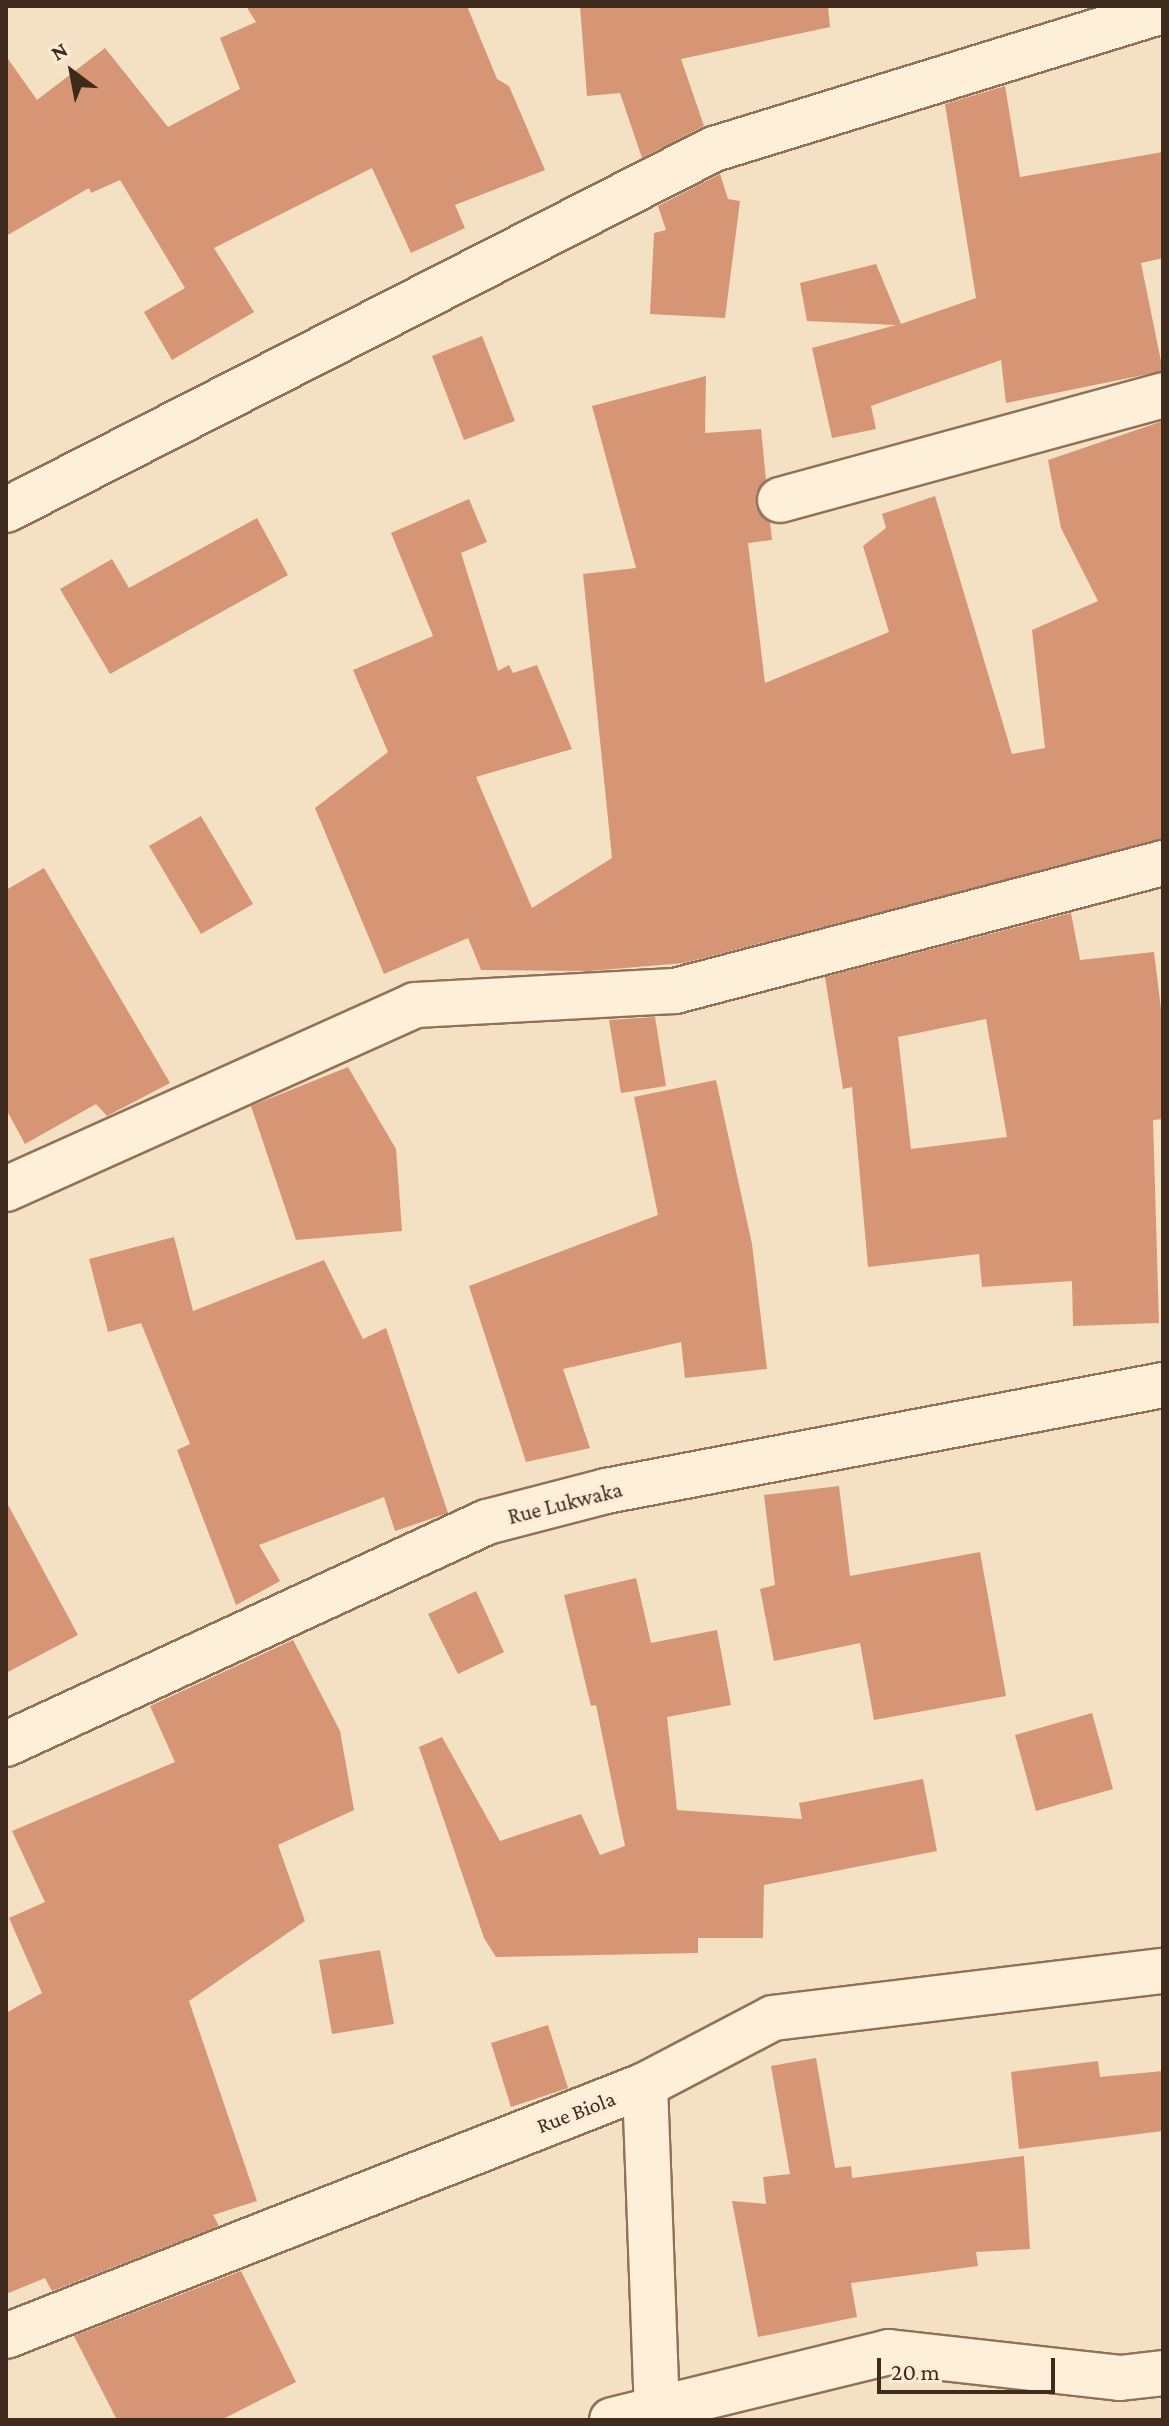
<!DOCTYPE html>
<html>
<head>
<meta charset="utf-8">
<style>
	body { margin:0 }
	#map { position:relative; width:1169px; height:2426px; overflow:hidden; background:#f4e1c3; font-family:"Crimson Pro",serif }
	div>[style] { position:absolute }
	.building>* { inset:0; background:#d69574 }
	.roads { filter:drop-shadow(2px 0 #917157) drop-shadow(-2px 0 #917157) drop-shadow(0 2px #917157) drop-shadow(0 -2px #917157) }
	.street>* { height:44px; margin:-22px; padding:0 22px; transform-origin:22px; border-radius:22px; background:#fdefd8 }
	span { translate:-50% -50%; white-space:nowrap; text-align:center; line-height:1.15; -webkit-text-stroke:6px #faecd4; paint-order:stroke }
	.street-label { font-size:22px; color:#3f2b1d }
	.frame { position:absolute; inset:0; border:8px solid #3f2b1d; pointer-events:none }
	.north { position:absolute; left:32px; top:32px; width:80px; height:80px; -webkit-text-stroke:6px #faecd4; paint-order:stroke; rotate:328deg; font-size:22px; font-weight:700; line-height:32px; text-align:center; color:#3f2b1d }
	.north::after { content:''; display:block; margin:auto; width:28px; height:36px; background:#3f2b1d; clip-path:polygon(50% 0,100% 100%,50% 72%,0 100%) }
	.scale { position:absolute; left:877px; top:2358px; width:178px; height:36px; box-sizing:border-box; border:4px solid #3f2b1d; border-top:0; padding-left:10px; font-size:24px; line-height:28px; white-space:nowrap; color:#3f2b1d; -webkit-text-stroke:6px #faecd4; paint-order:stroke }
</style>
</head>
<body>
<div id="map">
	<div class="building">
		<div style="clip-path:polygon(246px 6px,467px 6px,497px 79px,509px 86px,545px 170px,455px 205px,465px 228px,411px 253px,372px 168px,214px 248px,254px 312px,172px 360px,144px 312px,185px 288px,120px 180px,91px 193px,89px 188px,6px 236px,6px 56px,37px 100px,105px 48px,168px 127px,240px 89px,220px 38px,256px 22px)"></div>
		<div style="clip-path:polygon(580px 6px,828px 6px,830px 27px,681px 59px,704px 126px,642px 158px,620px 93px,587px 96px)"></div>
		<div style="clip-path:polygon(1005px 86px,1020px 177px,1163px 152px,1163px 258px,1141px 263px,1163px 371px,1006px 403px,1001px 360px,871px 406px,876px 429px,832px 438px,812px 348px,896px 325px,807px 321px,800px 283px,876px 264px,901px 324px,976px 298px,945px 104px)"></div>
		<div style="clip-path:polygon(720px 174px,728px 199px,740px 201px,725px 318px,650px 314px,654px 233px,666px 230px,658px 206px)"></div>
		<div style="clip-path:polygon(482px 336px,515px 421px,464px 440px,432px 356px)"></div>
		<div style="clip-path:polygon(706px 376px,705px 433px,761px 429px,766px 480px,756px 493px,756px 506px,770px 522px,772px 540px,748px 543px,765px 683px,889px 632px,863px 546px,886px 528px,882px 514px,935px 496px,1012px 754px,1045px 748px,1032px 630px,1098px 601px,1061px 528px,1048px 460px,1163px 421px,1163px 839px,684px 963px,589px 971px,481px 970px,468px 938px,384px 974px,315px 808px,388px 752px,353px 670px,433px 636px,391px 533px,469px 499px,487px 542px,461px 553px,498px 671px,509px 665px,513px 673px,537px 665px,572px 749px,476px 777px,532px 908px,612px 858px,583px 574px,636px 568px,592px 406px)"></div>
		<div style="clip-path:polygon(257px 518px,288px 575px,110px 674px,60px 589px,112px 559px,129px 588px)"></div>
		<div style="clip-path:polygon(201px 816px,253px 904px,201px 934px,149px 846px)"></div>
		<div style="clip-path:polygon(44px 868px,170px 1083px,107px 1116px,96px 1104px,25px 1144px,6px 1109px,6px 890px)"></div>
		<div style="clip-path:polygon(evenodd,1071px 913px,1080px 960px,1154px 952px,1163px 1025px,1163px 1119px,1153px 1120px,1159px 1323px,1073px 1326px,1072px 1281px,982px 1287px,979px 1254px,868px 1267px,852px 1087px,843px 1089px,825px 977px,1071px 913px,986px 1019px,1007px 1137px,911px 1149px,898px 1037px,986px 1019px)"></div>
		<div style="clip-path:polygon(655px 1017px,666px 1086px,621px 1093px,609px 1020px)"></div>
		<div style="clip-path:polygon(348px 1067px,396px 1149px,402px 1231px,296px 1240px,251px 1106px)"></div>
		<div style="clip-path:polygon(716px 1080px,752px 1244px,767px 1369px,685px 1378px,681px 1342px,563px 1369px,590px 1448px,526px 1462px,469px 1286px,658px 1215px,634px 1097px)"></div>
		<div style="clip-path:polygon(174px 1237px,193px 1311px,324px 1260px,363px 1339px,386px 1328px,448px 1513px,395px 1531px,384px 1497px,259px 1545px,280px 1581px,236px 1605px,177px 1450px,190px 1444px,141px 1323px,108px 1332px,89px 1259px)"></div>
		<div style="clip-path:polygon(839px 1486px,850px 1576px,980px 1552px,1006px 1696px,874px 1720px,860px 1643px,774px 1661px,760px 1589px,775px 1585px,764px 1495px)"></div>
		<div style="clip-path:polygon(6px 1501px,78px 1635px,6px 1673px)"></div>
		<div style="clip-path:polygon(636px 1578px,651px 1643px,717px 1630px,731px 1705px,667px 1717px,677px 1810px,802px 1819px,799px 1803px,923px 1779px,937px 1851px,764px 1885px,763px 1938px,698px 1938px,698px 1953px,496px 1957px,484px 1938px,419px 1747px,442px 1737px,500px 1841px,581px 1814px,600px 1855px,625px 1846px,596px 1705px,591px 1706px,564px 1595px)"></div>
		<div style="clip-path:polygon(476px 1591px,504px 1652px,458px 1674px,428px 1614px)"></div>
		<div style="clip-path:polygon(293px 1640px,340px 1731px,354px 1810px,278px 1845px,305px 1921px,189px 2001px,257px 2201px,213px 2215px,219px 2226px,52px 2291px,45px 2278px,6px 2294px,6px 2013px,42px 1993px,9px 1918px,45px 1902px,12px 1831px,175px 1762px,150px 1706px)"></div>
		<div style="clip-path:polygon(1092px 1713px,1113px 1789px,1036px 1811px,1015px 1735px)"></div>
		<div style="clip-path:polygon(380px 1950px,394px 2024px,332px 2034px,319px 1960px)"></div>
		<div style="clip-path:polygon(548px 2025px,568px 2088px,511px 2107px,491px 2043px)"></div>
		<div style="clip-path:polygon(816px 2058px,835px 2168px,851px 2166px,852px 2178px,1024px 2156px,1030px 2249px,976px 2252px,978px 2266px,851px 2283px,857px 2317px,758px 2337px,732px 2201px,766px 2204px,763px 2177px,790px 2174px,771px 2066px)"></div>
		<div style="clip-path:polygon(1098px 2061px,1100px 2077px,1163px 2071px,1163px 2131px,1019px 2149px,1011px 2072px)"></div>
		<div style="clip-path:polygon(241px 2271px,296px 2382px,221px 2420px,117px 2420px,74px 2336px)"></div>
	</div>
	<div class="roads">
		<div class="street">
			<div style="left:780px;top:500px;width:397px;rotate:-15.3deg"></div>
			<div style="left:6px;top:510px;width:795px;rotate:-27.02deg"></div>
			<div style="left:714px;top:149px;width:470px;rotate:-17.1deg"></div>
			<div style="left:6px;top:1189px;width:448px;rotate:-24.2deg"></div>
			<div style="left:415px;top:1005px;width:260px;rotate:-3.1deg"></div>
			<div style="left:675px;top:991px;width:505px;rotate:-14.7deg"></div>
			<div style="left:6px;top:1744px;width:530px;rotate:-24.78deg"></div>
			<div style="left:487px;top:1522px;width:123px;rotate:-14.6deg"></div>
			<div style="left:606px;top:1491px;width:567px;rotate:-10.77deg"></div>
			<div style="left:645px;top:2085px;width:335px;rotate:87.9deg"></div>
			<div style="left:6px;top:2336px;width:687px;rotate:-21.44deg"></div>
			<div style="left:645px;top:2085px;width:144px;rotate:-27.6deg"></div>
			<div style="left:773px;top:2018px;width:393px;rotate:-6.9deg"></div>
			<div style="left:612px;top:2420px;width:285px;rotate:-13.8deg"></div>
			<div style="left:889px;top:2352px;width:232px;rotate:6.4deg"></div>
			<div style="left:1120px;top:2378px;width:43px;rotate:-6.6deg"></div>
		</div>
	</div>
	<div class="street-label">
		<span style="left:565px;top:1503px;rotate:-14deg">Rue Lukwaka</span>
		<span style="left:576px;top:2112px;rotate:-21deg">Rue Biola</span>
	</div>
	<div class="frame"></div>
	<div class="north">N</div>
	<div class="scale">20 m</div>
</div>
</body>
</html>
